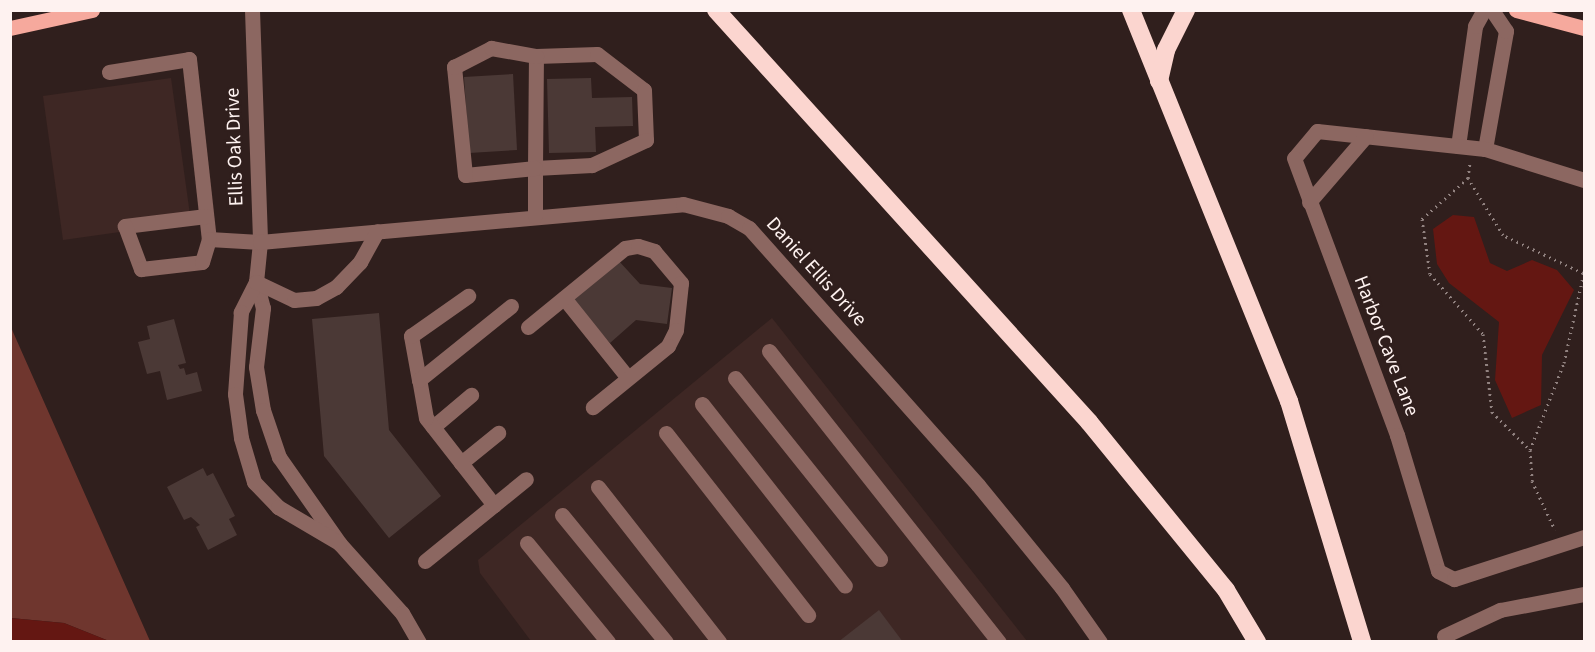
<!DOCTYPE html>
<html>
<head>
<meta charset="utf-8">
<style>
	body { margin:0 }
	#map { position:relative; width:1595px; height:652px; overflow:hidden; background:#301f1d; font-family:"Source Sans 3",sans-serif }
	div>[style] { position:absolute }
	.built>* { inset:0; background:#3e2724 }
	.green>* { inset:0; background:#6f362e }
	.water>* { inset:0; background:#641712 }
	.building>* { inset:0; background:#4b3936 }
	.path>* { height:3px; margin-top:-1.5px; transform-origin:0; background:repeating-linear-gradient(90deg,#918280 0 1.5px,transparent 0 6px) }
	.minor>* { height:15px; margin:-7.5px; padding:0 7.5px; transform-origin:7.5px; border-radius:7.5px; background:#8c6761 }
	.major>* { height:15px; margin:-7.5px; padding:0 7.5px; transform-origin:7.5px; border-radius:7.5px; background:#f6a99d }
	.highway>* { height:18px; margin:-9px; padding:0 9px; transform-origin:9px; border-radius:9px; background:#fbd5cf }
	span { translate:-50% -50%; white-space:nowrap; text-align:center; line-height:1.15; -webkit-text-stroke:5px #301f1d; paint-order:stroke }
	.street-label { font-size:20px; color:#fef2f0 }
	.frame { position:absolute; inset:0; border:12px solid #fef2f0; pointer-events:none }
</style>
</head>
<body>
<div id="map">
	<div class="built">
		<div style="clip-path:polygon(171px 78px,191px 222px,63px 240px,43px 96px)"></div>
		<div style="clip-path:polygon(772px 318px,1027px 641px,531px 641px,480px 573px,478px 560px)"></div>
	</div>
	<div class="green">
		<div style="clip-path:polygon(10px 324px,13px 332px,150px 641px,109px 641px,64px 623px,11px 618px)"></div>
	</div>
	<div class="water">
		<div style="clip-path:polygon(1453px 215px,1474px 217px,1490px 263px,1507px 271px,1532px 260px,1557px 270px,1574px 290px,1542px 355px,1541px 405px,1512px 418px,1495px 380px,1499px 322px,1449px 283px,1437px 264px,1433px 229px)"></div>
		<div style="clip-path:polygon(10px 618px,64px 623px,109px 641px,11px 641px)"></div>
	</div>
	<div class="building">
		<div style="clip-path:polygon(513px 74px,517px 150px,469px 153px,464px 77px)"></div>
		<div style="clip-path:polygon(591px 78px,592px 98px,632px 97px,633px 126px,595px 127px,596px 152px,549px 153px,547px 79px)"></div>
		<div style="clip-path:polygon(618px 260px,640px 284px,672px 288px,667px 324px,636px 320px,610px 343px,572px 300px)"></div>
		<div style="clip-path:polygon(379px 313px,389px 430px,441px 496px,389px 538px,324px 456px,312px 319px)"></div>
		<div style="clip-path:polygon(174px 319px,186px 363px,178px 365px,180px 369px,184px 368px,186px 375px,197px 372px,202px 391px,167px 400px,160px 371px,147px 374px,138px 342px,150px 339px,147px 326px)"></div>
		<div style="clip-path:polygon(203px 468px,207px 476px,213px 473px,235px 516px,229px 519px,237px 535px,208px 550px,196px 527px,200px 525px,191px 517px,184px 520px,167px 487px)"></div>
		<div style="clip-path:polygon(879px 610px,903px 642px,838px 642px)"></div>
	</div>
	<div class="path">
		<div style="left:1468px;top:178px;width:16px;rotate:-83deg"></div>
		<div style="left:1583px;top:273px;width:89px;rotate:-154.6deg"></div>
		<div style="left:1503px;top:235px;width:67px;rotate:-121.6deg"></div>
		<div style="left:1468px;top:178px;width:62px;rotate:138.3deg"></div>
		<div style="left:1422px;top:219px;width:56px;rotate:81.7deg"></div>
		<div style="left:1430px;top:274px;width:80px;rotate:48.5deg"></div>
		<div style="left:1483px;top:334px;width:79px;rotate:83.4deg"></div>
		<div style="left:1492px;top:412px;width:54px;rotate:45deg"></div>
		<div style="left:1530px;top:450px;width:93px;rotate:-68.7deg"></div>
		<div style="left:1564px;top:363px;width:93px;rotate:-77.6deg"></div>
		<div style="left:1530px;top:450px;width:31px;rotate:86deg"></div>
		<div style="left:1532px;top:481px;width:54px;rotate:64.9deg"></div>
	</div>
	<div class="minor">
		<div style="left:252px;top:10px;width:232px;rotate:88deg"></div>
		<div style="left:260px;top:242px;width:40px;rotate:95.7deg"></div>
		<div style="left:256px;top:282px;width:27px;rotate:75deg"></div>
		<div style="left:263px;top:308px;width:59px;rotate:96.8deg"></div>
		<div style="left:256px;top:367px;width:44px;rotate:80.8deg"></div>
		<div style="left:263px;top:410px;width:50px;rotate:71.2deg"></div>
		<div style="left:279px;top:457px;width:106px;rotate:55deg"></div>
		<div style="left:340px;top:544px;width:93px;rotate:48.1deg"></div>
		<div style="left:402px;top:613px;width:34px;rotate:60deg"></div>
		<div style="left:109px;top:72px;width:81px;rotate:-9.2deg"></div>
		<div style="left:189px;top:59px;width:181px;rotate:83.7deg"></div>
		<div style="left:209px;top:239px;width:51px;rotate:3.4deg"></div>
		<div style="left:260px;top:242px;width:425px;rotate:-5.1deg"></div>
		<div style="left:683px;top:204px;width:47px;rotate:14.9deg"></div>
		<div style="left:728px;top:216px;width:24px;rotate:30deg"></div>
		<div style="left:749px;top:228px;width:344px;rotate:48.3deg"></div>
		<div style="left:978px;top:485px;width:133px;rotate:50.8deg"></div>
		<div style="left:1062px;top:588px;width:66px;rotate:54.9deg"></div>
		<div style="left:1458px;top:146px;width:121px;rotate:-81.9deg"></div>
		<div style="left:1475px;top:26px;width:18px;rotate:-61deg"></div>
		<div style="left:1485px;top:149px;width:120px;rotate:-79.9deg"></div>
		<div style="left:1506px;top:31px;width:25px;rotate:-124deg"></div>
		<div style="left:1584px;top:180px;width:104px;rotate:-162.6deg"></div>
		<div style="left:1485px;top:149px;width:169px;rotate:-173.9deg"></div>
		<div style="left:1317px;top:131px;width:35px;rotate:130deg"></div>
		<div style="left:1294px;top:158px;width:296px;rotate:69.6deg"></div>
		<div style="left:1397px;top:435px;width:142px;rotate:73.2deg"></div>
		<div style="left:1438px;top:571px;width:18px;rotate:27deg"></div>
		<div style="left:1454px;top:579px;width:137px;rotate:-17.9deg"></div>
		<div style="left:1309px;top:202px;width:87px;rotate:-49.2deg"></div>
		<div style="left:206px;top:216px;width:82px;rotate:173deg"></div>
		<div style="left:125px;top:226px;width:46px;rotate:69.6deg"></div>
		<div style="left:141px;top:269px;width:61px;rotate:-6.5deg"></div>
		<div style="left:202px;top:262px;width:24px;rotate:-73deg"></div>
		<div style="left:535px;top:216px;width:48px;rotate:-90deg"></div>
		<div style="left:535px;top:168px;width:112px;rotate:-89.5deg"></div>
		<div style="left:536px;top:56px;width:61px;rotate:-1.9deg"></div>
		<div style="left:597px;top:54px;width:59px;rotate:37.5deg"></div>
		<div style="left:644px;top:90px;width:50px;rotate:87.7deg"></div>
		<div style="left:646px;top:140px;width:60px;rotate:155.2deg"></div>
		<div style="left:592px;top:165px;width:57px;rotate:177deg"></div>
		<div style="left:535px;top:168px;width:70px;rotate:174.3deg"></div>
		<div style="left:465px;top:175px;width:109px;rotate:-95.8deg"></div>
		<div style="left:454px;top:67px;width:42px;rotate:-27.2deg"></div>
		<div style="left:491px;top:48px;width:46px;rotate:10.1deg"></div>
		<div style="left:256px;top:282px;width:34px;rotate:117deg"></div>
		<div style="left:241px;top:312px;width:82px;rotate:94.2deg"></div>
		<div style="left:235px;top:394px;width:44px;rotate:82.2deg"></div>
		<div style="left:241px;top:438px;width:46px;rotate:73.5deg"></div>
		<div style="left:254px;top:482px;width:35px;rotate:46deg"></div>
		<div style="left:278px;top:507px;width:71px;rotate:30.5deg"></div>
		<div style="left:256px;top:282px;width:42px;rotate:25.3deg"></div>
		<div style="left:294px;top:300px;width:22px;rotate:-5deg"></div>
		<div style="left:316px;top:298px;width:23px;rotate:-29deg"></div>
		<div style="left:336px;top:287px;width:35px;rotate:-46deg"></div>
		<div style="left:360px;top:262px;width:35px;rotate:-61deg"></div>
		<div style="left:564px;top:298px;width:102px;rotate:51.3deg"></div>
		<div style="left:528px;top:327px;width:125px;rotate:-39.2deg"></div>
		<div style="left:625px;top:248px;width:13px;rotate:-9deg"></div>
		<div style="left:638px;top:246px;width:17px;rotate:17deg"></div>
		<div style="left:654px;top:251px;width:42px;rotate:49.8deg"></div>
		<div style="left:681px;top:283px;width:47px;rotate:96.1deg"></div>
		<div style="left:676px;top:330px;width:18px;rotate:117deg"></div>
		<div style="left:668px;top:346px;width:97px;rotate:140.9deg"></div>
		<div style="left:769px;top:351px;width:371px;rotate:51.7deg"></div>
		<div style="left:735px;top:378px;width:232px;rotate:51.3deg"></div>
		<div style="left:419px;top:380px;width:45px;rotate:-100.3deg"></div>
		<div style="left:411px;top:336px;width:70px;rotate:-35.1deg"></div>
		<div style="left:702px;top:404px;width:231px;rotate:51.8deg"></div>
		<div style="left:433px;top:427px;width:50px;rotate:-40.1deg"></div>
		<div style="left:666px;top:433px;width:231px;rotate:52deg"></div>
		<div style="left:461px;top:463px;width:48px;rotate:-39deg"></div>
		<div style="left:598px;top:487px;width:197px;rotate:52deg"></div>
		<div style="left:494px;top:505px;width:41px;rotate:-39.1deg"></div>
		<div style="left:562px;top:515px;width:164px;rotate:50.7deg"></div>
		<div style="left:527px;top:543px;width:128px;rotate:50.7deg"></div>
		<div style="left:425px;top:561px;width:89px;rotate:-39.1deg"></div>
		<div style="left:494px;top:505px;width:110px;rotate:-128deg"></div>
		<div style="left:426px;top:418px;width:39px;rotate:-100deg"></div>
		<div style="left:419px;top:380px;width:118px;rotate:-38.8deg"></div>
		<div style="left:1444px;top:636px;width:62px;rotate:-24.9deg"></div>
		<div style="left:1500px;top:610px;width:86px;rotate:-10.8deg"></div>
	</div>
	<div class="major">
		<div style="left:1516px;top:10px;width:70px;rotate:14.8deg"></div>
		<div style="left:10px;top:28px;width:84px;rotate:-12.4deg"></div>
	</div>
	<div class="highway">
		<div style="left:716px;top:10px;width:556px;rotate:47.84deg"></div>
		<div style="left:1089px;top:422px;width:217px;rotate:50.8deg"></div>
		<div style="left:1226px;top:590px;width:61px;rotate:59.2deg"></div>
		<div style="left:1131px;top:10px;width:422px;rotate:68deg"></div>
		<div style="left:1289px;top:401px;width:252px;rotate:73.1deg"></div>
		<div style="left:1159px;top:81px;width:32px;rotate:-77deg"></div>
		<div style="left:1166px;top:50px;width:45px;rotate:-63.4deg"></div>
	</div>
	<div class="street-label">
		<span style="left:235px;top:147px;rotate:-92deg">Ellis Oak Drive</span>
		<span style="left:816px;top:272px;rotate:48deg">Daniel Ellis Drive</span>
		<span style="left:1386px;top:346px;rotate:69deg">Harbor Cave Lane</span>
	</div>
	<div class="frame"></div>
</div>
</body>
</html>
